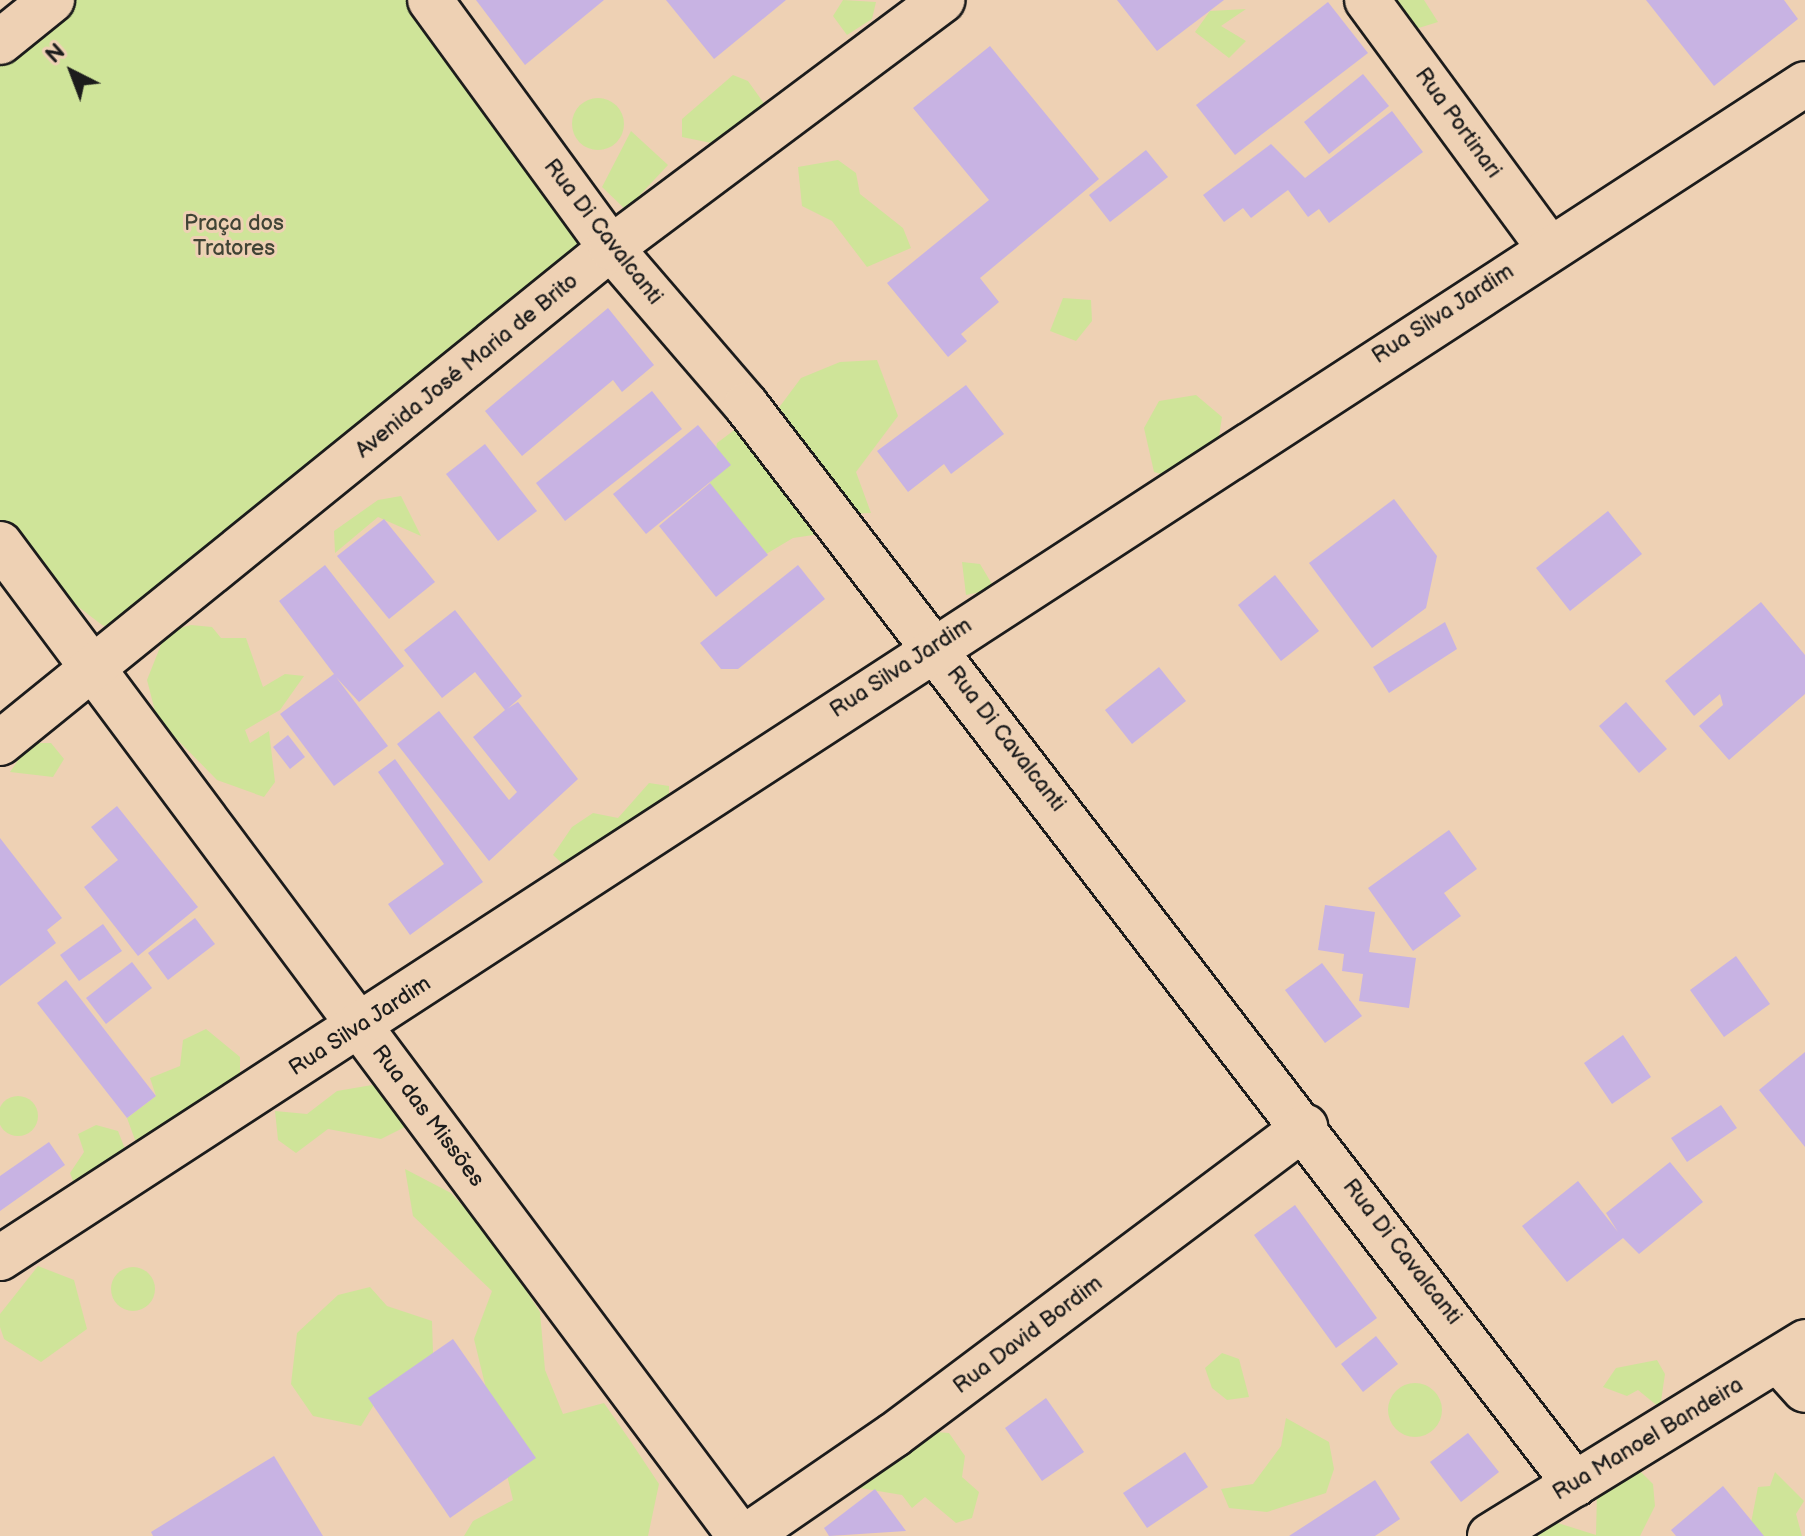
<!DOCTYPE html>
<html>
<head>
<meta charset="utf-8">
<style>
	body { margin:0 }
	#map { position:relative; width:1805px; height:1536px; overflow:hidden; background:#eed1b4; font-family:"Balsamiq Sans",sans-serif }
	div>[style] { position:absolute }
	.green>* { inset:0; background:#cfe499 }
	.round { border-radius:50% }
	.building>* { inset:0; background:#c8b3e3 }
	.roads { filter:drop-shadow(2px 0 #1c1c1c) drop-shadow(-2px 0 #1c1c1c) drop-shadow(0 2px #1c1c1c) drop-shadow(0 -2px #1c1c1c) }
	.minor>* { height:44px; margin:-22px; padding:0 22px; transform-origin:22px; border-radius:22px; background:#eed1b4 }
	.major>* { height:44px; margin:-22px; padding:0 22px; transform-origin:22px; border-radius:22px; background:#eed1b4 }
	span { translate:-50% -50%; white-space:nowrap; text-align:center; line-height:1.15; -webkit-text-stroke:6px #eed1b4; paint-order:stroke }
	.street-label { font-size:22px; color:#1c1c1c }
	.park-label { font-size:22px; color:#404435 }
	.north { position:absolute; left:32px; top:32px; width:80px; height:80px; -webkit-text-stroke:6px #eed1b4; paint-order:stroke; rotate:318deg; font-size:22px; font-weight:700; line-height:32px; text-align:center; color:#1c1c1c }
	.north::after { content:''; display:block; margin:auto; width:28px; height:36px; background:#1c1c1c; clip-path:polygon(50% 0,100% 100%,50% 72%,0 100%) }
</style>
</head>
<body>
<div id="map">
	<div class="green">
		<div style="clip-path:polygon(68px 0,415px 0,607px 250px,191px 559px,184px 613px,144px 640px,102px 625px,76px 605px,26px 602px,0 579px,0 57px)"></div>
		<div style="clip-path:polygon(843px 0,876px 2px,872px 19px,847px 35px,833px 16px)"></div>
		<div style="clip-path:polygon(1383px 0,1424px 0,1438px 22px,1396px 35px)"></div>
		<div style="clip-path:polygon(1246px 9px,1221px 26px,1246px 41px,1229px 58px,1195px 32px,1210px 11px)"></div>
		<div style="clip-path:polygon(733px 75px,748px 81px,765px 105px,752px 126px,721px 145px,682px 137px,682px 119px)"></div>
		<div class="round" style="left:572px;top:98px;width:52px;height:52px"></div>
		<div style="clip-path:polygon(631px 131px,668px 165px,626px 210px,602px 187px)"></div>
		<div style="clip-path:polygon(838px 160px,856px 173px,860px 194px,903px 228px,911px 248px,867px 267px,832px 221px,802px 206px,798px 167px)"></div>
		<div style="clip-path:polygon(1063px 298px,1091px 300px,1092px 321px,1076px 341px,1050px 331px)"></div>
		<div style="clip-path:polygon(877px 360px,898px 416px,856px 472px,871px 513px,821px 515px,820px 534px,793px 538px,743px 568px,710px 483px,717px 443px,745px 422px,769px 421px,801px 378px,840px 362px)"></div>
		<div style="clip-path:polygon(1196px 395px,1222px 417px,1218px 443px,1179px 479px,1154px 472px,1144px 428px,1159px 401px)"></div>
		<div style="clip-path:polygon(401px 496px,421px 536px,378px 517px,335px 553px,334px 531px,378px 500px)"></div>
		<div style="clip-path:polygon(962px 562px,980px 564px,995px 589px,966px 595px)"></div>
		<div style="clip-path:polygon(191px 625px,212px 627px,221px 638px,246px 638px,263px 687px,285px 674px,304px 676px,280px 710px,245px 730px,250px 743px,269px 731px,275px 782px,264px 797px,217px 780px,157px 719px,147px 680px,166px 632px)"></div>
		<div style="clip-path:polygon(30px 743px,51px 743px,64px 759px,53px 777px,10px 772px)"></div>
		<div style="clip-path:polygon(649px 783px,669px 786px,669px 849px,621px 883px,567px 868px,553px 855px,572px 827px,593px 813px,618px 818px)"></div>
		<div style="clip-path:polygon(206px 1029px,240px 1057px,240px 1077px,138px 1148px,127px 1118px,156px 1096px,150px 1078px,180px 1066px,183px 1040px)"></div>
		<div style="clip-path:polygon(372px 1085px,403px 1106px,405px 1127px,381px 1139px,328px 1129px,296px 1153px,278px 1140px,275px 1111px,307px 1114px,337px 1091px)"></div>
		<div class="round" style="left:-2px;top:1096px;width:40px;height:40px"></div>
		<div style="clip-path:polygon(96px 1125px,118px 1131px,127px 1154px,76px 1189px,70px 1173px,84px 1152px,78px 1134px)"></div>
		<div style="clip-path:polygon(405px 1169px,451px 1193px,493px 1239px,540px 1312px,545px 1370px,563px 1414px,604px 1403px,629px 1439px,659px 1484px,648px 1536px,464px 1536px,473px 1521px,513px 1500px,474px 1339px,492px 1291px,413px 1216px)"></div>
		<div style="clip-path:polygon(38px 1266px,74px 1280px,87px 1329px,41px 1362px,4px 1339px,0 1327px,0 1314px)"></div>
		<div class="round" style="left:111px;top:1267px;width:44px;height:44px"></div>
		<div style="clip-path:polygon(370px 1287px,387px 1306px,432px 1321px,433px 1353px,419px 1377px,386px 1385px,361px 1426px,313px 1416px,291px 1384px,297px 1333px,338px 1295px)"></div>
		<div style="clip-path:polygon(1222px 1353px,1239px 1359px,1249px 1397px,1227px 1400px,1212px 1388px,1205px 1368px)"></div>
		<div style="clip-path:polygon(1657px 1360px,1665px 1374px,1660px 1408px,1638px 1390px,1627px 1396px,1603px 1387px,1616px 1368px)"></div>
		<div class="round" style="left:1388px;top:1383px;width:54px;height:54px"></div>
		<div style="clip-path:polygon(1286px 1418px,1329px 1442px,1334px 1469px,1326px 1493px,1267px 1512px,1229px 1508px,1221px 1489px,1253px 1484px,1281px 1446px)"></div>
		<div style="clip-path:polygon(924px 1431px,949px 1433px,965px 1456px,962px 1477px,979px 1492px,972px 1518px,956px 1523px,925px 1497px,912px 1508px,902px 1495px,848px 1486px)"></div>
		<div style="clip-path:polygon(1638px 1469px,1653px 1484px,1655px 1506px,1640px 1536px,1527px 1536px,1542px 1518px,1596px 1535px,1597px 1492px)"></div>
		<div style="clip-path:polygon(1775px 1472px,1804px 1501px,1796px 1514px,1802px 1536px,1755px 1536px,1750px 1528px,1758px 1487px,1770px 1486px)"></div>
	</div>
	<div class="building">
		<div style="clip-path:polygon(476px 0,604px 0,525px 65px)"></div>
		<div style="clip-path:polygon(666px 0,786px 0,714px 59px)"></div>
		<div style="clip-path:polygon(1117px 0,1224px 0,1157px 51px)"></div>
		<div style="clip-path:polygon(1646px 0,1784px 0,1798px 19px,1714px 86px)"></div>
		<div style="clip-path:polygon(1328px 2px,1368px 53px,1235px 155px,1196px 105px)"></div>
		<div style="clip-path:polygon(990px 46px,1099px 179px,980px 278px,999px 302px,961px 334px,967px 341px,948px 357px,887px 283px,989px 200px,913px 108px)"></div>
		<div style="clip-path:polygon(1363px 74px,1389px 106px,1329px 154px,1304px 122px)"></div>
		<div style="clip-path:polygon(1392px 111px,1423px 152px,1329px 223px,1319px 209px,1308px 217px,1288px 190px,1251px 218px,1243px 208px,1224px 222px,1203px 195px,1271px 144px,1305px 178px)"></div>
		<div style="clip-path:polygon(1146px 150px,1168px 177px,1110px 222px,1089px 195px)"></div>
		<div style="clip-path:polygon(608px 308px,654px 365px,622px 392px,613px 380px,522px 456px,485px 411px)"></div>
		<div style="clip-path:polygon(966px 385px,1004px 434px,951px 474px,944px 464px,908px 492px,877px 451px)"></div>
		<div style="clip-path:polygon(652px 391px,682px 429px,565px 521px,536px 483px)"></div>
		<div style="clip-path:polygon(698px 425px,731px 465px,646px 534px,613px 494px)"></div>
		<div style="clip-path:polygon(485px 444px,537px 511px,498px 541px,446px 474px)"></div>
		<div style="clip-path:polygon(710px 483px,768px 555px,716px 597px,659px 526px)"></div>
		<div style="clip-path:polygon(1394px 499px,1437px 556px,1426px 608px,1372px 648px,1309px 563px)"></div>
		<div style="clip-path:polygon(1608px 511px,1642px 554px,1570px 611px,1536px 568px)"></div>
		<div style="clip-path:polygon(384px 519px,435px 582px,389px 619px,337px 556px)"></div>
		<div style="clip-path:polygon(325px 565px,404px 666px,359px 702px,336px 677px,388px 746px,334px 786px,280px 714px,334px 674px,279px 601px)"></div>
		<div style="clip-path:polygon(798px 565px,825px 599px,738px 669px,721px 669px,700px 643px)"></div>
		<div style="clip-path:polygon(1275px 575px,1319px 631px,1281px 661px,1238px 605px)"></div>
		<div style="clip-path:polygon(1761px 602px,1805px 655px,1805px 694px,1729px 760px,1699px 726px,1723px 705px,1720px 694px,1694px 716px,1665px 681px)"></div>
		<div style="clip-path:polygon(455px 610px,522px 696px,507px 709px,518px 702px,578px 779px,489px 861px,397px 744px,439px 711px,509px 800px,517px 792px,473px 737px,505px 710px,475px 672px,442px 698px,404px 650px)"></div>
		<div style="clip-path:polygon(1445px 622px,1457px 649px,1389px 693px,1373px 667px)"></div>
		<div style="clip-path:polygon(1159px 667px,1186px 701px,1132px 744px,1105px 710px)"></div>
		<div style="clip-path:polygon(1626px 702px,1667px 749px,1639px 773px,1599px 726px)"></div>
		<div style="clip-path:polygon(288px 735px,305px 757px,290px 769px,273px 747px)"></div>
		<div style="clip-path:polygon(395px 759px,483px 882px,410px 935px,388px 904px,444px 864px,378px 772px)"></div>
		<div style="clip-path:polygon(117px 806px,198px 907px,138px 956px,84px 887px,118px 860px,91px 827px)"></div>
		<div style="clip-path:polygon(1449px 830px,1477px 869px,1444px 893px,1461px 916px,1413px 951px,1368px 888px)"></div>
		<div style="clip-path:polygon(0 838px,62px 918px,47px 930px,56px 943px,0 986px)"></div>
		<div style="clip-path:polygon(1325px 905px,1375px 912px,1369px 952px,1416px 958px,1409px 1008px,1359px 1001px,1363px 974px,1342px 971px,1344px 954px,1318px 950px)"></div>
		<div style="clip-path:polygon(195px 918px,215px 944px,168px 980px,148px 953px)"></div>
		<div style="clip-path:polygon(103px 924px,122px 951px,79px 981px,60px 955px)"></div>
		<div style="clip-path:polygon(1736px 956px,1770px 1004px,1724px 1037px,1690px 990px)"></div>
		<div style="clip-path:polygon(132px 962px,152px 988px,106px 1024px,86px 998px)"></div>
		<div style="clip-path:polygon(1322px 963px,1362px 1016px,1325px 1043px,1285px 990px)"></div>
		<div style="clip-path:polygon(66px 980px,156px 1096px,127px 1118px,37px 1003px)"></div>
		<div style="clip-path:polygon(1623px 1035px,1651px 1077px,1612px 1104px,1584px 1063px)"></div>
		<div style="clip-path:polygon(1805px 1052px,1805px 1147px,1759px 1090px)"></div>
		<div style="clip-path:polygon(1721px 1105px,1737px 1128px,1687px 1162px,1671px 1138px)"></div>
		<div style="clip-path:polygon(49px 1142px,65px 1165px,0 1211px,0 1176px)"></div>
		<div style="clip-path:polygon(1670px 1162px,1703px 1202px,1639px 1254px,1623px 1238px,1567px 1282px,1522px 1226px,1578px 1181px,1618px 1232px,1606px 1213px)"></div>
		<div style="clip-path:polygon(1295px 1205px,1377px 1318px,1336px 1348px,1254px 1235px)"></div>
		<div style="clip-path:polygon(1376px 1336px,1398px 1364px,1363px 1392px,1341px 1364px)"></div>
		<div style="clip-path:polygon(453px 1339px,536px 1458px,450px 1518px,368px 1398px)"></div>
		<div style="clip-path:polygon(1046px 1398px,1084px 1452px,1042px 1481px,1005px 1428px)"></div>
		<div style="clip-path:polygon(1468px 1433px,1499px 1472px,1461px 1502px,1430px 1462px)"></div>
		<div style="clip-path:polygon(1185px 1452px,1208px 1487px,1147px 1528px,1123px 1493px)"></div>
		<div style="clip-path:polygon(274px 1456px,323px 1536px,153px 1536px,151px 1532px)"></div>
		<div style="clip-path:polygon(1375px 1480px,1400px 1519px,1375px 1536px,1289px 1536px)"></div>
		<div style="clip-path:polygon(1723px 1486px,1764px 1536px,1676px 1536px,1671px 1530px)"></div>
		<div style="clip-path:polygon(875px 1489px,906px 1531px,829px 1536px,824px 1528px)"></div>
	</div>
	<div class="roads">
		<div class="minor">
			<div style="left:430px;top:0;width:307px;rotate:53.9deg"></div>
			<div style="left:611px;top:248px;width:207px;rotate:49.3deg"></div>
			<div style="left:746px;top:405px;width:1361px;rotate:52.46deg"></div>
			<div style="left:1367px;top:0;width:305px;rotate:53.7deg"></div>
			<div style="left:0;top:42px;width:67px;rotate:-38.9deg"></div>
			<div style="left:0;top:544px;width:1238px;rotate:53.28deg"></div>
			<div style="left:0;top:1258px;width:2153px;rotate:-33.04deg"></div>
			<div style="left:1778px;top:1360px;width:40px;rotate:48deg"></div>
			<div style="left:747px;top:1536px;width:178px;rotate:-34.5deg"></div>
			<div style="left:894px;top:1435px;width:514px;rotate:-36.85deg"></div>
			<div style="left:1490px;top:1536px;width:370px;rotate:-31.6deg"></div>
		</div>
		<div class="major">
			<div style="left:0;top:743px;width:786px;rotate:-39.01deg"></div>
			<div style="left:611px;top:248px;width:414px;rotate:-36.8deg"></div>
		</div>
	</div>
	<div class="street-label">
		<span style="left:1458px;top:123px;rotate:54deg">Rua Portinari</span>
		<span style="left:603px;top:232px;rotate:52deg">Rua Di Cavalcanti</span>
		<span style="left:1443px;top:314px;rotate:-33deg">Rua Silva Jardim</span>
		<span style="left:467px;top:366px;rotate:-39deg">Avenida José Maria de Brito</span>
		<span style="left:901px;top:668px;rotate:-33deg">Rua Silva Jardim</span>
		<span style="left:1006px;top:739px;rotate:52deg">Rua Di Cavalcanti</span>
		<span style="left:360px;top:1026px;rotate:-33deg">Rua Silva Jardim</span>
		<span style="left:428px;top:1116px;rotate:53deg">Rua das Missões</span>
		<span style="left:1402px;top:1252px;rotate:52deg">Rua Di Cavalcanti</span>
		<span style="left:1028px;top:1335px;rotate:-37deg">Rua David Bordim</span>
		<span style="left:1648px;top:1439px;rotate:-31deg">Rua Manoel Bandeira</span>
	</div>
	<div class="park-label">
		<span style="left:234px;top:236px">Praça dos<br>Tratores</span>
	</div>
	<div class="north">N</div>
</div>
</body>
</html>
